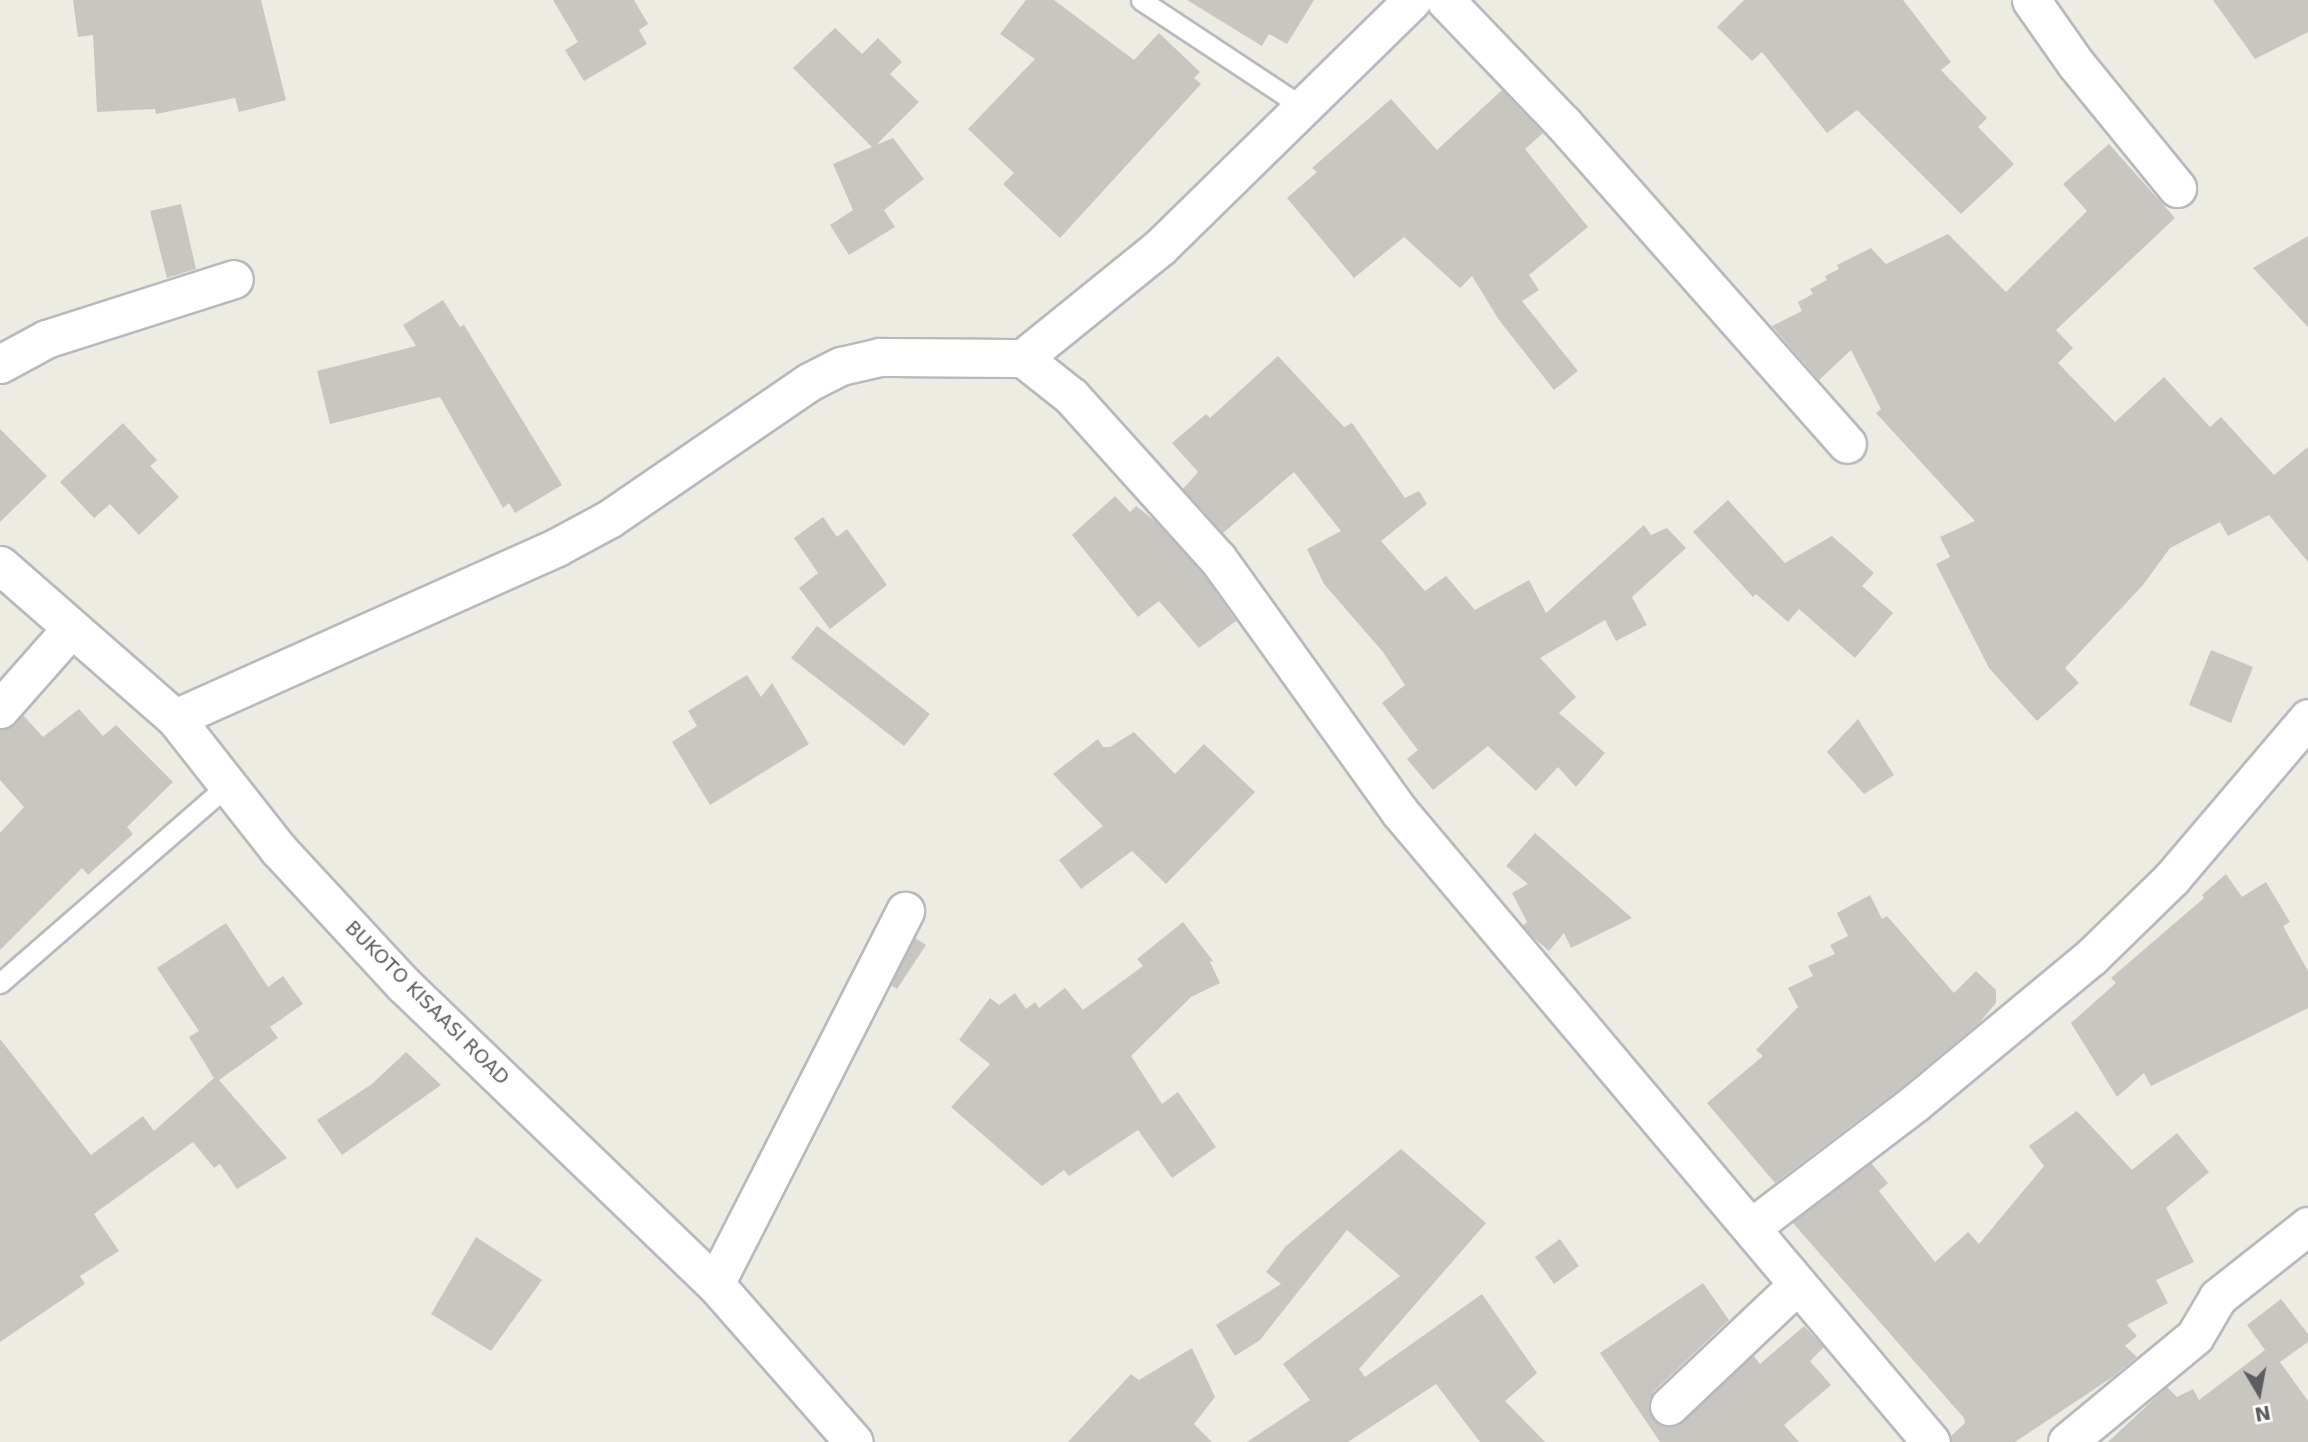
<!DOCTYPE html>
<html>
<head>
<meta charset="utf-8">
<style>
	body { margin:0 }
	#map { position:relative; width:2308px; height:1442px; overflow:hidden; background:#ecece3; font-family:"DejaVu Sans",sans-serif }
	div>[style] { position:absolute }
	.building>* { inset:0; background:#c8c6c0 }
	.roads { filter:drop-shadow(2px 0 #b8b9be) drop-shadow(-2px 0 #b8b9be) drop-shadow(0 2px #b8b9be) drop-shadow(0 -2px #b8b9be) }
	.service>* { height:19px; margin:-9.5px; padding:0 9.5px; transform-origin:9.5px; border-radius:9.5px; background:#fff }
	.minor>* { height:37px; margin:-18.5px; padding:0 18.5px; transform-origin:18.5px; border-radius:18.5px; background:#fff }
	span { translate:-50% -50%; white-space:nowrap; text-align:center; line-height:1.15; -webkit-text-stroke:6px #fff; paint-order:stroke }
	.street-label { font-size:19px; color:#5b5d62 }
	.north { position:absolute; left:2224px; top:1358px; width:70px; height:70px; -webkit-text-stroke:5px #fff; paint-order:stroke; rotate:170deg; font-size:19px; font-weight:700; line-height:28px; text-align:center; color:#5b5d62 }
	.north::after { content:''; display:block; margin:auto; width:24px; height:32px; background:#5b5d62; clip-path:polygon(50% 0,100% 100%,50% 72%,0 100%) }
</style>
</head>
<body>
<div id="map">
	<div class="building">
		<div style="clip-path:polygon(73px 0,261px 0,286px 100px,239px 112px,235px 98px,156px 114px,155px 109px,97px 112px,93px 35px,78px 37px)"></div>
		<div style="clip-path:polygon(553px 0,634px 0,648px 24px,639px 30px,647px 44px,584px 81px,565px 50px,578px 42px)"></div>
		<div style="clip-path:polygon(1026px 0,1054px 0,1134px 60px,1159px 33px,1200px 72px,1194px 78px,1201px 84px,1060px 238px,1003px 184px,1014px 173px,968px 129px,1035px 59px,1000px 34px)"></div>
		<div style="clip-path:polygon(1187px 0,1314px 0,1287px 44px,1269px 34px,1262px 46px)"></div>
		<div style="clip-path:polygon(1744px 0,1903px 0,1951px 62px,1941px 70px,1987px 118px,1978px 127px,2014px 164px,1961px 214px,1857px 110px,1827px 133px,1762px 52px,1752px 61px,1717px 27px)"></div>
		<div style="clip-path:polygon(2213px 0,2308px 0,2308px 32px,2255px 59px)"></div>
		<div style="clip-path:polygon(835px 28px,862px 54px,878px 38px,902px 62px,890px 74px,919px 102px,876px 145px,893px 138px,924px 179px,884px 210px,895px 227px,849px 255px,830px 225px,853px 210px,833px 164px,872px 147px,793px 68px)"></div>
		<div style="clip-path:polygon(1502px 90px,1543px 133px,1525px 149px,1588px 227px,1529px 275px,1539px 290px,1522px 301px,1578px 371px,1554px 390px,1499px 320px,1472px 276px,1460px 288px,1404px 237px,1354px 278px,1287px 198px,1317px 172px,1312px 168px,1391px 99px,1437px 150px)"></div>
		<div style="clip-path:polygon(2109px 144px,2175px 218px,2056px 330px,2073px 348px,2058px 363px,2115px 422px,2164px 377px,2210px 427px,2221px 417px,2274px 475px,2308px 447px,2308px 562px,2269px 515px,2228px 536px,2220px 522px,2170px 548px,2143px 585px,2065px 668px,2079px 683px,2037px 721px,1989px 668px,1936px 564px,1950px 557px,1940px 537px,1975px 521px,1876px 413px,1881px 409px,1851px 350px,1819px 380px,1772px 326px,1802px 311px,1798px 302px,1813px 294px,1810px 289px,1827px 280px,1825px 276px,1839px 269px,1837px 265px,1871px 248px,1886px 264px,1948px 234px,2006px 292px,2087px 211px,2063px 184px)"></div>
		<div style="clip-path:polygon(181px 204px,196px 269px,167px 278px,150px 211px)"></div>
		<div style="clip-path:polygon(2308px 236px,2308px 327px,2253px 268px)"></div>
		<div style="clip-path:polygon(443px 300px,460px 327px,464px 325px,562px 485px,515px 513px,509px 503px,503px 508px,440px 397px,330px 424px,317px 371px,416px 346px,403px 325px)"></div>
		<div style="clip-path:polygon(1278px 356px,1344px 427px,1352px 423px,1405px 498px,1419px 491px,1427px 504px,1381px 541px,1425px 591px,1446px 576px,1475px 610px,1529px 580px,1546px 613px,1644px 525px,1651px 535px,1667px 528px,1686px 548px,1632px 597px,1647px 625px,1616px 641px,1605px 620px,1540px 658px,1576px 697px,1559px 713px,1605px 753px,1576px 787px,1558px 767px,1536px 791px,1488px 746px,1433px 790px,1407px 759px,1418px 750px,1382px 703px,1405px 685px,1383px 652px,1324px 584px,1307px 549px,1341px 531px,1294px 472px,1223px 533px,1183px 489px,1198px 472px,1172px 443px,1206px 414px,1210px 418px)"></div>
		<div style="clip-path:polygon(123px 423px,157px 460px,150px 466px,179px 497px,139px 535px,110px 504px,94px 518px,60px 482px)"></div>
		<div style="clip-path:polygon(0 429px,47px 476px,0 522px)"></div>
		<div style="clip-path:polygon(1115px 496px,1130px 512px,1136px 506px,1155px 521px,1202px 572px,1236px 621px,1199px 648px,1159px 601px,1138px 617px,1072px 535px)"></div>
		<div style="clip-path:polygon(1728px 500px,1785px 563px,1832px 536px,1874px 573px,1862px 586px,1893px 613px,1855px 658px,1799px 609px,1788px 622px,1756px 594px,1753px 597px,1693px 532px)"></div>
		<div style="clip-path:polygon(823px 517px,837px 537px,847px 529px,887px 585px,830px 629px,799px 588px,818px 573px,794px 538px)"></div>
		<div style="clip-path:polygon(817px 626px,930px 714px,904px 746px,791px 658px)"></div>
		<div style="clip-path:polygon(2211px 650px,2253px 667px,2231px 723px,2189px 705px)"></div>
		<div style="clip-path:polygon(747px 675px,761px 697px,772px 683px,809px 744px,710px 805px,672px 742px,697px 726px,688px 711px)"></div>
		<div style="clip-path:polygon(79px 709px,103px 736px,116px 725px,173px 782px,127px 827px,133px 834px,88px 875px,82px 868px,0 950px,0 833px,24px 807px,0 780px,0 729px,23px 715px,43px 737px)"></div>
		<div style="clip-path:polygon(1858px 719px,1894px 775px,1864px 794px,1827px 752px)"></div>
		<div style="clip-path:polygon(1134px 732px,1175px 774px,1204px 744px,1255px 792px,1166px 884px,1132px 851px,1081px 889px,1059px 860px,1103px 826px,1053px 774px,1098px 739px,1103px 747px,1110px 747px)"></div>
		<div style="clip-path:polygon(1535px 833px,1632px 918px,1571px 948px,1564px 933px,1549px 951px,1533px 937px,1523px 926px,1527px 922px,1512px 893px,1528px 884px,1506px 866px)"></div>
		<div style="clip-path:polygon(2226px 874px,2242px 897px,2266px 882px,2290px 922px,2283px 926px,2308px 971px,2308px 1008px,2151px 1086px,2144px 1073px,2117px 1097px,2071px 1023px,2116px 983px,2111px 978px,2204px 898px,2202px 895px)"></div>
		<div style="clip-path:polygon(1870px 895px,1882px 919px,1887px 916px,1954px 993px,1976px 971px,1996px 990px,1996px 1003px,1979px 1023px,1902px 1087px,1775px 1183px,1707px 1103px,1763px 1056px,1756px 1050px,1798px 1007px,1788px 988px,1813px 976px,1808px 966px,1835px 954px,1830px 945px,1848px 936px,1837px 913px)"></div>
		<div style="clip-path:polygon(1183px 922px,1213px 961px,1210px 962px,1220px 983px,1191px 997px,1131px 1056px,1162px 1104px,1178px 1092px,1216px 1147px,1172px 1178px,1138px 1130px,1069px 1176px,1064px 1170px,1042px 1186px,951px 1107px,990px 1064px,959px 1040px,990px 998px,999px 1005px,1015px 993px,1026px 1009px,1035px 1002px,1039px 1008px,1065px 988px,1083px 1010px,1143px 966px,1137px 959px)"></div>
		<div style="clip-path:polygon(226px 923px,268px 987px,283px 976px,303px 1004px,270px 1027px,278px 1038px,219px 1080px,287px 1158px,237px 1189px,220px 1164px,214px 1168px,193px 1142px,94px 1214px,119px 1251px,80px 1276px,85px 1284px,0 1342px,0 1039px,91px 1155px,143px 1116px,154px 1131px,214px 1078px,189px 1037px,199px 1031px,157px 968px)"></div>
		<div style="clip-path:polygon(915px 938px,926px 945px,897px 989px,891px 985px)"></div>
		<div style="clip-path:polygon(406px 1052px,441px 1085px,342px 1155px,317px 1120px,372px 1084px)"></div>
		<div style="clip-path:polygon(2077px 1111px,2132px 1170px,2177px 1133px,2209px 1172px,2166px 1208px,2194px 1262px,2156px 1280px,2168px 1303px,2127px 1325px,2137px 1336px,2125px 1346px,2137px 1357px,2114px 1376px,2015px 1442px,1951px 1442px,1951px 1436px,1965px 1423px,1964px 1418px,1792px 1222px,1871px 1163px,1888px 1183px,1879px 1191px,1935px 1262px,1968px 1232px,1979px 1244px,2044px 1166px,2029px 1146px)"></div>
		<div style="clip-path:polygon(1401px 1149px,1486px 1223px,1359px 1369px,1365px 1377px,1482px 1294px,1537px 1373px,1505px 1401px,1545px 1442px,1480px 1442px,1436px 1384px,1348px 1442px,1247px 1442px,1310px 1400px,1283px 1364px,1400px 1276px,1347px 1230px,1260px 1340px,1235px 1356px,1216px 1325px,1281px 1284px,1266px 1272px,1286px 1246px)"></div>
		<div style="clip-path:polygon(476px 1237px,542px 1280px,491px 1351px,431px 1314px)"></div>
		<div style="clip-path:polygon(1560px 1239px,1579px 1266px,1554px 1284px,1535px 1257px)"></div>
		<div style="clip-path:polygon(1703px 1283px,1729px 1320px,1654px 1391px,1649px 1401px,1653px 1420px,1664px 1426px,1683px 1422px,1753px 1355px,1760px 1364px,1804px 1326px,1824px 1347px,1810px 1361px,1831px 1385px,1784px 1425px,1799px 1442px,1660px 1442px,1600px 1353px)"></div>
		<div style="clip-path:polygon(2281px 1299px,2308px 1334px,2308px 1342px,2280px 1362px,2308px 1401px,2308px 1442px,2108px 1442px,2167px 1387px,2177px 1397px,2193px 1389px,2199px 1400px,2265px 1350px,2247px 1325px)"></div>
		<div style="clip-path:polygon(1192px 1348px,1215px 1397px,1194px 1424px,1212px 1442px,1068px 1442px,1131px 1374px,1139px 1380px)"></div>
	</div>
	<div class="roads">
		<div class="service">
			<div style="left:1141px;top:0;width:196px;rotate:33.5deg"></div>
			<div style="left:0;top:983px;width:301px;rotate:-41deg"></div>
		</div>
		<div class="minor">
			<div style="left:1445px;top:0;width:172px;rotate:46.2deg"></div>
			<div style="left:1564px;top:124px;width:427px;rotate:48.5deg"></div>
			<div style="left:2031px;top:0;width:78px;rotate:54.9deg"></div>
			<div style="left:2076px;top:64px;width:160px;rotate:50.8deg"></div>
			<div style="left:1023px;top:358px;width:61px;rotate:38.4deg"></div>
			<div style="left:1071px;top:396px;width:219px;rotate:48deg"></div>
			<div style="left:1218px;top:559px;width:310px;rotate:54.3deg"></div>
			<div style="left:1399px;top:811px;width:825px;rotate:49.87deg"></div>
			<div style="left:0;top:364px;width:52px;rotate:-28.5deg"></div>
			<div style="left:46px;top:339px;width:197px;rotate:-17.7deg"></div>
			<div style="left:0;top:565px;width:232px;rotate:41.2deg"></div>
			<div style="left:175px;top:718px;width:167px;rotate:51.8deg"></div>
			<div style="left:278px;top:849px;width:185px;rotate:47.2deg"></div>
			<div style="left:404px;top:985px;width:431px;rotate:43.9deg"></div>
			<div style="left:715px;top:1284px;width:210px;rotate:48.7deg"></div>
			<div style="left:0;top:709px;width:106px;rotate:-48.5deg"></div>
			<div style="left:175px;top:718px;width:419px;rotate:-24.1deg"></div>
			<div style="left:557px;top:547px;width:59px;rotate:-28.3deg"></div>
			<div style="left:609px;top:519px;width:242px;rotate:-34.4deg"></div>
			<div style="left:809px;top:382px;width:36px;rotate:-27deg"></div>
			<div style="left:841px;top:366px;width:39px;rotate:-13deg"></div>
			<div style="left:879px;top:357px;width:144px;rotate:0.4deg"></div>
			<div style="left:1023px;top:358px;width:176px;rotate:-39deg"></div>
			<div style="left:1160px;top:247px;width:353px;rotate:-44.4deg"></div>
			<div style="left:1753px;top:1226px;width:203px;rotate:-37.2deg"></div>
			<div style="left:1915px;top:1103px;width:229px;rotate:-39.7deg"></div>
			<div style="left:2091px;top:957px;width:113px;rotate:-44.3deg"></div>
			<div style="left:2172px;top:878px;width:210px;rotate:-49.6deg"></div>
			<div style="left:715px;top:1284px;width:419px;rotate:-63deg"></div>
			<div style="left:1669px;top:1406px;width:176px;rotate:-43.4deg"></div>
			<div style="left:2067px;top:1442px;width:166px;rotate:-39.6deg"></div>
			<div style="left:2195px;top:1336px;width:45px;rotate:-59.5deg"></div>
			<div style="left:2218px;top:1297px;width:115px;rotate:-38.3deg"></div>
		</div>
	</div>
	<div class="street-label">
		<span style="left:427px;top:1003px;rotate:45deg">BUKOTO KISAASI ROAD</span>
	</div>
	<div class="north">N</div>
</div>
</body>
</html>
